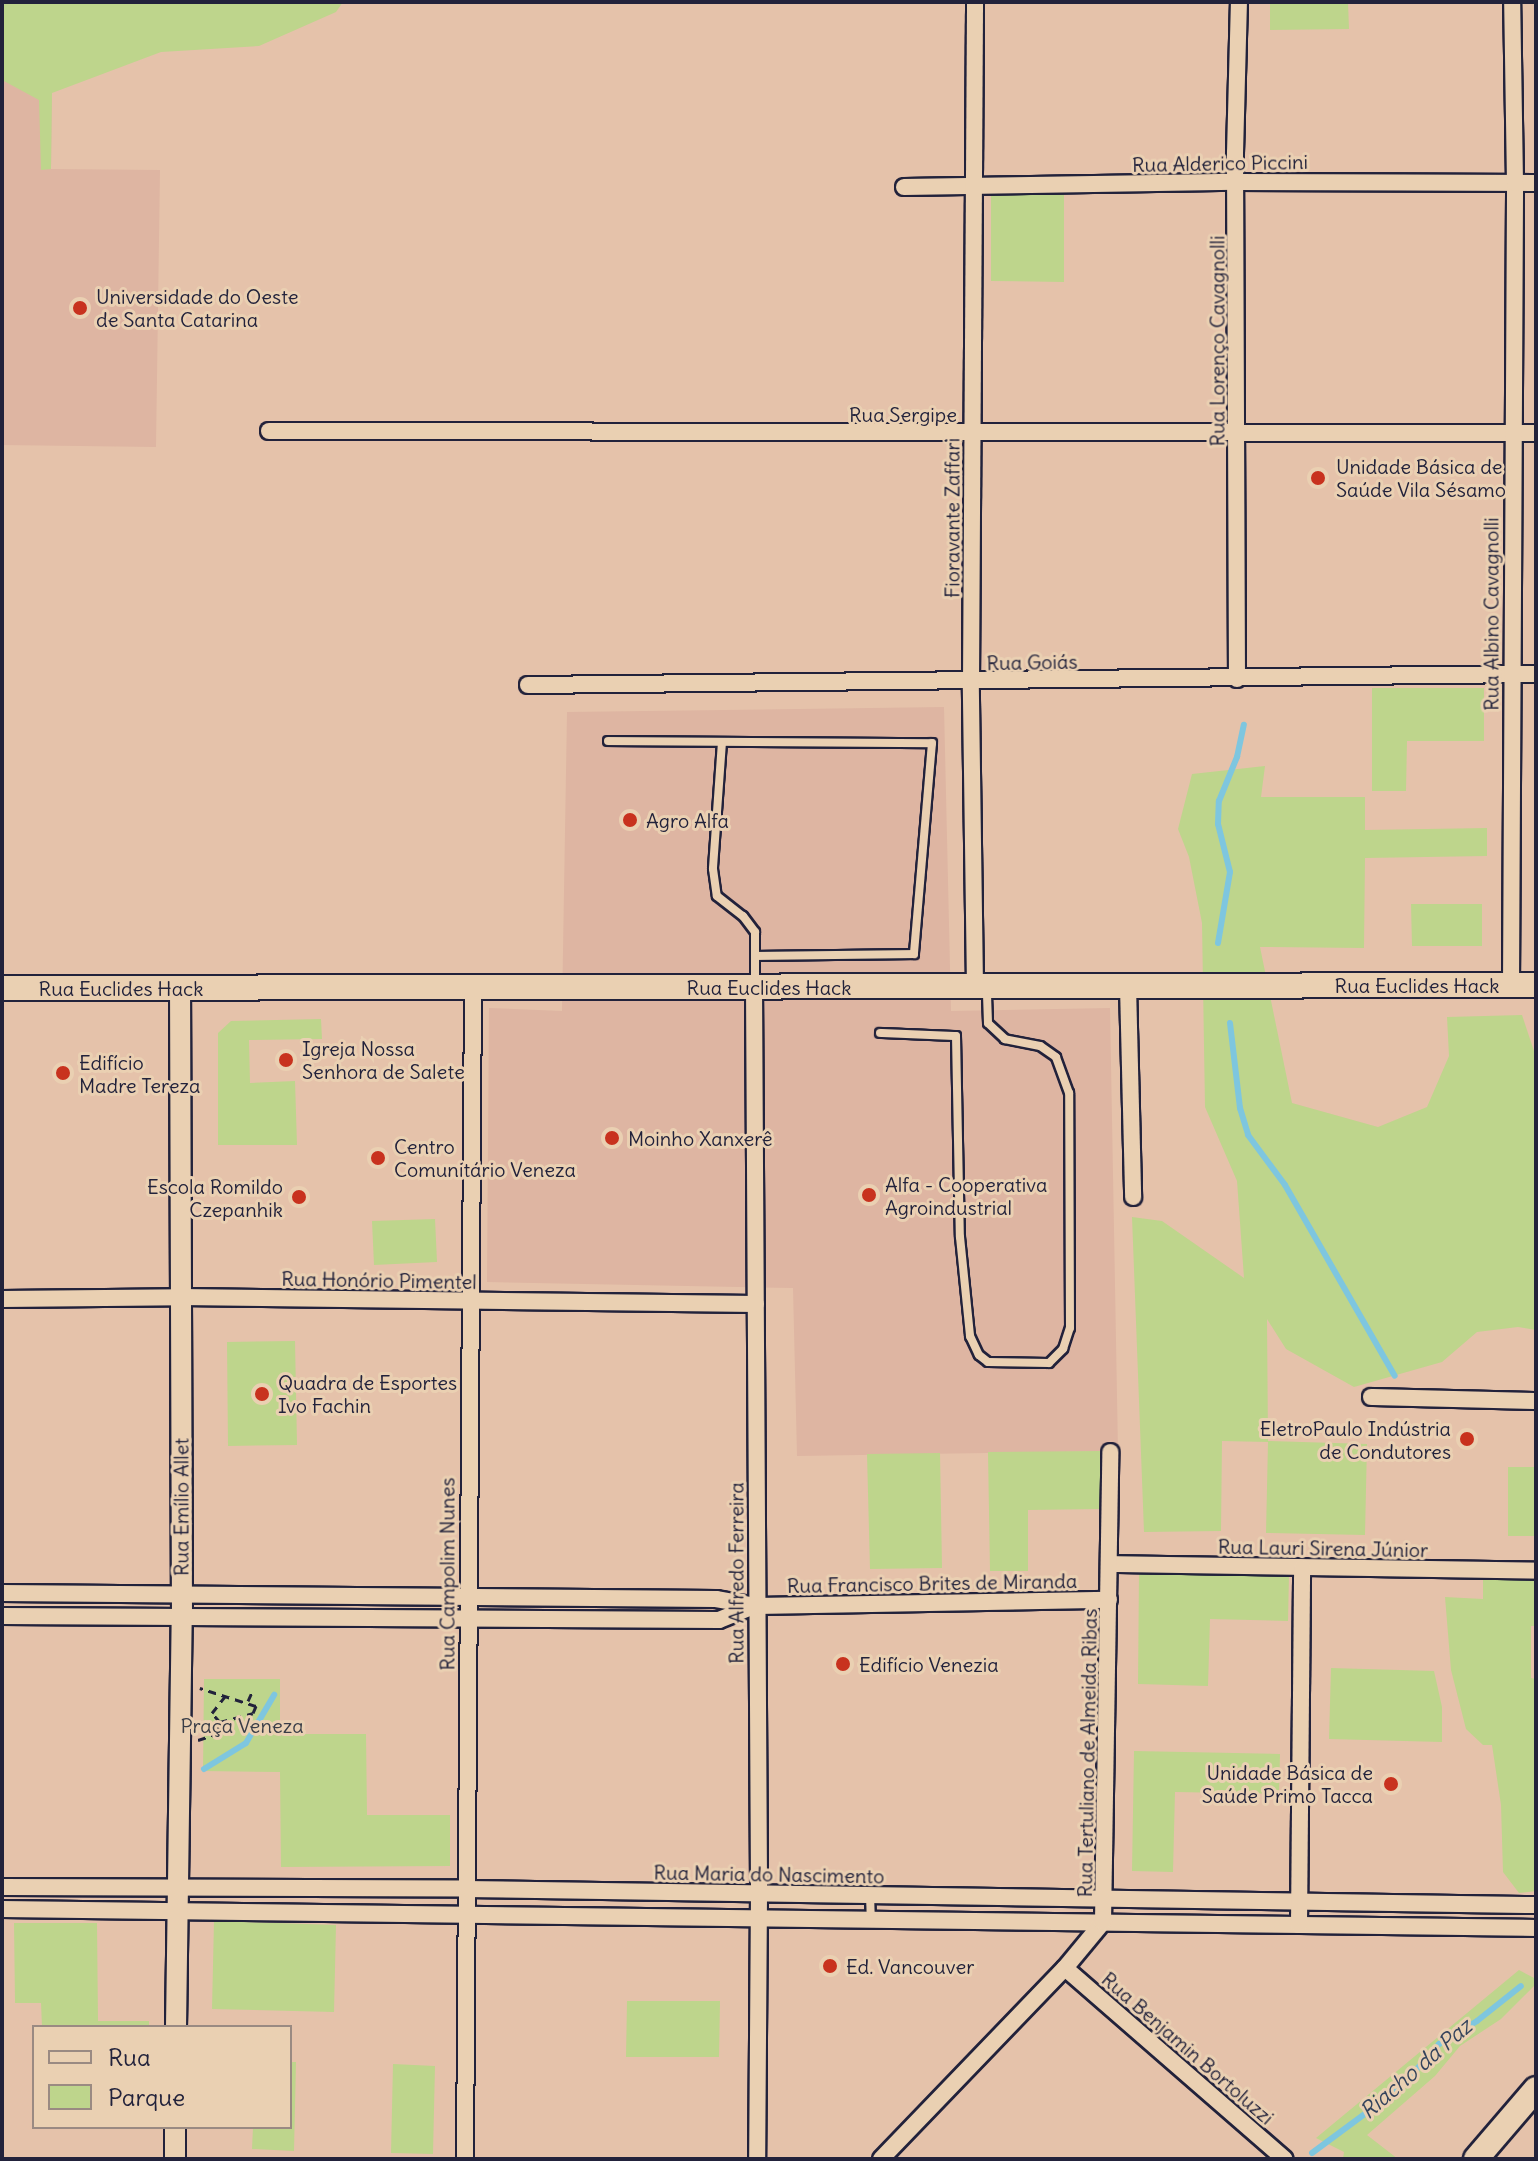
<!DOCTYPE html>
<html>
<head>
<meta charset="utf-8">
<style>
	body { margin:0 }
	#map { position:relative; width:1538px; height:2161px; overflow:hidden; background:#e5c2aa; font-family:Delius,sans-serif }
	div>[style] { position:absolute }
	.built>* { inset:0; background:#deb5a2 }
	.green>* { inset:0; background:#bed58c }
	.stream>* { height:6px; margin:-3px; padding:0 3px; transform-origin:3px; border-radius:3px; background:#7ec6df }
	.path>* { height:3px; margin-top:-1.5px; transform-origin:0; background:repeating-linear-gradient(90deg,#22223b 0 8px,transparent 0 14px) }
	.roads { filter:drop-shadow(2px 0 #22223b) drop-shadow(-2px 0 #22223b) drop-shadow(0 2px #22223b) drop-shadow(0 -2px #22223b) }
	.service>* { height:8px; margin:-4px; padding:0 4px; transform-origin:4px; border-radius:4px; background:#ead0b2 }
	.minor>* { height:16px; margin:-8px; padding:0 8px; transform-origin:8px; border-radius:8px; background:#ead0b2 }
	.tertiary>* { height:20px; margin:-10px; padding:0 10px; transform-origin:10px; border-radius:10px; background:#ead0b2 }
	.secondary>* { height:24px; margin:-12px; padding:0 12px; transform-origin:12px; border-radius:12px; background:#ead0b2 }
	.dots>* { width:22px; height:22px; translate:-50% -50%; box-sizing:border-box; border:4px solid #ead0b2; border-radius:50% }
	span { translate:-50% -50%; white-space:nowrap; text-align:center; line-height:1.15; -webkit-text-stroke:6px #ead0b2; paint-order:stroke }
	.street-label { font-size:20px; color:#22223b }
	.poi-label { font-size:20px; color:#22223b }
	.left { translate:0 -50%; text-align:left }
	.right { translate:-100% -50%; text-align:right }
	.park-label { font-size:20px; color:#393d47 }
	.water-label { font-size:22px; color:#34435c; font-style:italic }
	.frame { position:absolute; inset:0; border:4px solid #22223b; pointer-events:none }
	.legend { position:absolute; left:32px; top:2025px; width:260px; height:104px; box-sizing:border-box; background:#ead0b2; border:2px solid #9a8a82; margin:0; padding:10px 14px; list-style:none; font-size:24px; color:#22223b }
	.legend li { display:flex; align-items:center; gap:16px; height:40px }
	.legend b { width:40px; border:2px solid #9a8a82 }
</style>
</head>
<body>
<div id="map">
	<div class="built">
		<div style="clip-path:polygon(2px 15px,53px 15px,51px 169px,160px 170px,156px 447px,2px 445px)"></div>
		<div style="clip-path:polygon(944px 707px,951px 1011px,1110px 1008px,1118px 1451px,797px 1456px,793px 1288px,487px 1282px,489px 1008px,562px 1011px,567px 712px)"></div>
	</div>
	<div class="green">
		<div style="clip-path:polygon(2px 2px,343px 2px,336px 12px,259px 46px,161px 52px,52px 93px,51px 169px,41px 170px,39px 100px,2px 80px)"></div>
		<div style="clip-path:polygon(1270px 2px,1348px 2px,1349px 29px,1270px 30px)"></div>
		<div style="clip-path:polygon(991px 194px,1064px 194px,1064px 282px,991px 281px)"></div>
		<div style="clip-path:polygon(1372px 688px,1484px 688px,1484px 741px,1407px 741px,1406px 791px,1372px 791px)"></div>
		<div style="clip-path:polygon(1265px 766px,1261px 797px,1365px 797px,1365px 830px,1487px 828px,1487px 856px,1365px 858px,1364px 948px,1260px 947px,1292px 1103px,1378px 1127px,1427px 1107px,1449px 1056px,1447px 1017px,1522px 1015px,1536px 1057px,1536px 1330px,1518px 1327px,1477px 1332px,1442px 1362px,1354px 1387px,1286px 1349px,1267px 1319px,1268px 1441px,1367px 1444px,1365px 1535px,1266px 1533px,1268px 1442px,1222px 1441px,1221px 1531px,1144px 1532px,1132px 1217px,1162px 1221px,1244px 1278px,1237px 1181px,1205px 1107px,1202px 923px,1189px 857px,1178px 829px,1192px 774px)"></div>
		<div style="clip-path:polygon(1411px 904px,1482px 904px,1482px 946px,1412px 946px)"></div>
		<div style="clip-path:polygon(321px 1019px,322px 1039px,249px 1040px,250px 1083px,295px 1081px,297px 1145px,218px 1145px,218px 1033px,231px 1021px)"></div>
		<div style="clip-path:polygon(435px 1219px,437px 1262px,374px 1265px,372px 1221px)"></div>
		<div style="clip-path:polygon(295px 1341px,297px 1445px,228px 1446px,227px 1342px)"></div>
		<div style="clip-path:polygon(1100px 1451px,1101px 1509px,1028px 1510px,1028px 1571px,990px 1571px,988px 1452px)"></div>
		<div style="clip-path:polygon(940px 1453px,942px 1568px,870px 1569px,867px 1454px)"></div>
		<div style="clip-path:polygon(1508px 1467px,1536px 1467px,1536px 1536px,1508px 1536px)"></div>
		<div style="clip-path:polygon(1139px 1572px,1289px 1575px,1288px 1621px,1210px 1619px,1208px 1686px,1138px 1684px)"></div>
		<div style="clip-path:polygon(1483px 1577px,1536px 1578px,1536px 1626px,1531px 1626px,1531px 1678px,1536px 1679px,1536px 1891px,1519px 1893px,1503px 1872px,1501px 1805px,1492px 1745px,1483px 1745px,1466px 1729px,1451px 1670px,1445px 1597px,1483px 1599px)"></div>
		<div style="clip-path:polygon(1331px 1668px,1434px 1671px,1442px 1707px,1442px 1742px,1329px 1739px)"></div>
		<div style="clip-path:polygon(204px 1679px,280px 1679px,280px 1734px,366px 1734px,367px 1815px,450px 1815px,450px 1866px,281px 1867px,280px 1772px,203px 1771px)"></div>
		<div style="clip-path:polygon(1134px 1751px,1280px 1754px,1279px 1794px,1175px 1792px,1173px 1872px,1132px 1871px)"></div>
		<div style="clip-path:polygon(214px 1921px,336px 1925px,334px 2012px,212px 2009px)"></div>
		<div style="clip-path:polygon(14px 1923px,97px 1923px,98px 2021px,149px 2021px,149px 2027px,42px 2027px,41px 2003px,15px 2003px)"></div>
		<div style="clip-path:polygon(1519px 1970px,1536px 1979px,1536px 1984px,1501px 2019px,1460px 2046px,1435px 2076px,1367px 2135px,1398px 2159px,1343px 2159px,1344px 2152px,1316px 2138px)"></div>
		<div style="clip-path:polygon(627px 2001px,720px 2001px,719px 2057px,626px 2057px)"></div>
		<div style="clip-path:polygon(290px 2062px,296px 2062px,294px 2151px,252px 2149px,253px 2127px,290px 2127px)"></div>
		<div style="clip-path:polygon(393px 2064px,435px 2066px,433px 2154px,391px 2153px)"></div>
	</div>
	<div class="stream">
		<div style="left:1218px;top:943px;width:72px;rotate:-80.4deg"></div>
		<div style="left:1230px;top:872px;width:49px;rotate:-104deg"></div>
		<div style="left:1218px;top:824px;width:23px;rotate:-88deg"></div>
		<div style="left:1219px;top:801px;width:48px;rotate:-67.8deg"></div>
		<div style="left:1237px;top:757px;width:33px;rotate:-78deg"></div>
		<div style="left:1230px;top:1023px;width:86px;rotate:83.3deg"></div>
		<div style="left:1240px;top:1108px;width:28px;rotate:73deg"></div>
		<div style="left:1248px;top:1135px;width:62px;rotate:53.5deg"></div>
		<div style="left:1285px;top:1185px;width:220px;rotate:60.1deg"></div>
		<div style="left:204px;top:1769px;width:49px;rotate:-31.8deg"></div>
		<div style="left:246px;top:1743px;width:56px;rotate:-59.7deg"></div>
		<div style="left:1312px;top:2153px;width:109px;rotate:-36.5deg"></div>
		<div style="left:1400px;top:2088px;width:59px;rotate:-48.4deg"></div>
		<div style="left:1439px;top:2044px;width:44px;rotate:-31.2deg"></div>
		<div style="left:1477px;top:2021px;width:56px;rotate:-38.5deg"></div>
	</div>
	<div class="path">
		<div style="left:248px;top:1701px;width:12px;rotate:-66deg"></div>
		<div style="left:220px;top:1722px;width:12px;rotate:-132deg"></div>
		<div style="left:212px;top:1713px;width:23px;rotate:-52deg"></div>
		<div style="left:198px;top:1740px;width:20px;rotate:-18deg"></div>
		<div style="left:217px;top:1734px;width:12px;rotate:-76deg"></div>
		<div style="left:220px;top:1722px;width:34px;rotate:-15deg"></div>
		<div style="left:253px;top:1713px;width:8px;rotate:-67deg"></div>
		<div style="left:256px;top:1706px;width:59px;rotate:-162.2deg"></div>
	</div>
	<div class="roads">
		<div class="service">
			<div style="left:608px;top:741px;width:324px;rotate:0.4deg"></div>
			<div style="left:932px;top:743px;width:212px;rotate:94.9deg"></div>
			<div style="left:914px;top:954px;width:157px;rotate:179.3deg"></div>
			<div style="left:722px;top:742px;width:127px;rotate:94.1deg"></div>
			<div style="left:713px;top:869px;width:27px;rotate:82deg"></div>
			<div style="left:717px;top:896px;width:33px;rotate:38deg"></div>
			<div style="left:743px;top:916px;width:20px;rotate:53deg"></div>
			<div style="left:755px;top:932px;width:51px;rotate:90deg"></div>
			<div style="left:880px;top:1033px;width:76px;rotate:2.3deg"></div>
			<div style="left:956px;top:1036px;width:201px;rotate:88.9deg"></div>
			<div style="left:960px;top:1237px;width:100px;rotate:84.2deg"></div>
			<div style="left:970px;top:1336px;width:21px;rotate:65deg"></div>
			<div style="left:979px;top:1355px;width:11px;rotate:38deg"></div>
			<div style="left:988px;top:1362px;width:61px;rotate:0.9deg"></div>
			<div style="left:1049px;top:1363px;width:20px;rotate:-45deg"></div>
			<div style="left:1063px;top:1349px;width:22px;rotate:-72deg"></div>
			<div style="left:1070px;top:1328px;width:235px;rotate:-90.2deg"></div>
			<div style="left:1069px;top:1093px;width:38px;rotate:-110deg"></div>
			<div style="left:1056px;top:1057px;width:19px;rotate:-145deg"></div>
			<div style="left:1040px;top:1046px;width:36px;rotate:-169deg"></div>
			<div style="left:1005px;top:1039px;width:23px;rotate:-137deg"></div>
			<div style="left:988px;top:1023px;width:32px;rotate:-92deg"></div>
			<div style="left:870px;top:1895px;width:23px;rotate:88deg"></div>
		</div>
		<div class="minor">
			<div style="left:904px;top:187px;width:332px;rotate:-0.9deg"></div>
			<div style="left:1236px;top:182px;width:300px;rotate:0.2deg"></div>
			<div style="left:269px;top:431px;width:1267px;rotate:0.09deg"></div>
			<div style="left:1237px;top:679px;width:526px;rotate:-90.22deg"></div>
			<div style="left:1235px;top:153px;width:151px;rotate:-88.5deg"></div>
			<div style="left:528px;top:685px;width:1008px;rotate:-0.63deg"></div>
			<div style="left:1511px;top:985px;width:802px;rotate:-89.71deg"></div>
			<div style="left:1515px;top:183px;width:181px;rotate:-90.9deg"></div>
			<div style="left:754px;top:986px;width:909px;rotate:89.68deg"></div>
			<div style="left:759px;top:1895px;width:264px;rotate:90.4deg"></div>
			<div style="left:975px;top:986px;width:304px;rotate:-90.8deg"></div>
			<div style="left:971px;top:682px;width:680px;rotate:-89.66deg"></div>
			<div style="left:1128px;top:986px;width:211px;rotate:88.6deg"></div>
			<div style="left:2px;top:1299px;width:179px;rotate:-0.6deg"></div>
			<div style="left:181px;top:1297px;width:575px;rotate:0.7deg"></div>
			<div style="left:1371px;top:1397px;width:165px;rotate:1.4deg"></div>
			<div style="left:1110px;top:1564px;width:426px;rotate:0.9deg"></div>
			<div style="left:2px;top:1593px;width:714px;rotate:0.48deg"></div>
			<div style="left:716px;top:1599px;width:41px;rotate:9.9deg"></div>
			<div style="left:756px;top:1606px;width:353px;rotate:-1deg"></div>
			<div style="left:2px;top:1616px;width:717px;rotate:0.32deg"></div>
			<div style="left:719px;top:1620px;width:38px;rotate:-22deg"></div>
			<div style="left:2px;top:1887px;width:463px;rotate:0.2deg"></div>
			<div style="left:465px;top:1889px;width:1071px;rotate:0.86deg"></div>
			<div style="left:2px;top:1909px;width:1534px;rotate:0.71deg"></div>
			<div style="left:1299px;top:1925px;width:357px;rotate:-89.5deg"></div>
			<div style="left:1065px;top:1968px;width:291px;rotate:41deg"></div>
			<div style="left:465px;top:2159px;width:1169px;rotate:-89.61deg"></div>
			<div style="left:881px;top:2159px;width:265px;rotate:-46.1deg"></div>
			<div style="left:1065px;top:1968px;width:60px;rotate:-50.4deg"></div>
			<div style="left:1103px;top:1922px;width:470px;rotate:-89.1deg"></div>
		</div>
		<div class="tertiary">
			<div style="left:176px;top:2027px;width:410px;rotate:-89.2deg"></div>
			<div style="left:182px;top:1617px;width:629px;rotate:-90.18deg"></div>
			<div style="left:175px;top:2159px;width:32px;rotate:-90deg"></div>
		</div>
		<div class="secondary">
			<div style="left:2px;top:988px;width:1534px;rotate:-0.11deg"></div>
			<div style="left:1476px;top:2159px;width:92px;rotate:-49.4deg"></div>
		</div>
	</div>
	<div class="dots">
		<div style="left:80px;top:308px;background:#c8321e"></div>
		<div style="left:1318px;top:478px;background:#c8321e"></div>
		<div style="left:630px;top:820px;background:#c8321e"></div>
		<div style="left:286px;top:1060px;background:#c8321e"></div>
		<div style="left:63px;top:1073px;background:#c8321e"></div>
		<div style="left:612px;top:1138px;background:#c8321e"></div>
		<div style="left:378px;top:1158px;background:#c8321e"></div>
		<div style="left:869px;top:1195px;background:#c8321e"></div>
		<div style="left:299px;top:1197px;background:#c8321e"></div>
		<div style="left:262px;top:1394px;background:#c8321e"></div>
		<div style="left:1467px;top:1439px;background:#c8321e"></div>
		<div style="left:843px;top:1664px;background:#c8321e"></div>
		<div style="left:1391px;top:1784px;background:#c8321e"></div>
		<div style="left:830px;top:1966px;background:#c8321e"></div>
	</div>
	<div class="street-label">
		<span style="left:1220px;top:163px;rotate:-1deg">Rua Alderico Piccini</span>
		<span style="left:1217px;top:341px;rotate:-90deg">Rua Lorenço Cavagnolli</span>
		<span style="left:903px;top:414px">Rua Sergipe</span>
		<span style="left:952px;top:518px;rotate:-90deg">Fioravante Zaffari</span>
		<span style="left:1491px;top:614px;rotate:-90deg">Rua Albino Cavagnolli</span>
		<span style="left:1032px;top:662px;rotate:-1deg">Rua Goiás</span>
		<span style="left:1417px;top:985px">Rua Euclides Hack</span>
		<span style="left:769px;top:987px">Rua Euclides Hack</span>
		<span style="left:121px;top:988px">Rua Euclides Hack</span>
		<span style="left:379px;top:1280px;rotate:1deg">Rua Honório Pimentel</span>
		<span style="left:181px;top:1507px;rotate:-90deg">Rua Emílio Allet</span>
		<span style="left:1323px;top:1548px;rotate:1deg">Rua Lauri Sirena Júnior</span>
		<span style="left:736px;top:1573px;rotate:-90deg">Rua Alfredo Ferreira</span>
		<span style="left:447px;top:1574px;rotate:-90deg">Rua Campolim Nunes</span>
		<span style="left:932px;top:1583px;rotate:-1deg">Rua Francisco Brites de Miranda</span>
		<span style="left:1087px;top:1753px;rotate:-89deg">Rua Tertuliano de Almeida Ribas</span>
		<span style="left:769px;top:1874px;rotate:1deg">Rua Maria do Nascimento</span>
		<span style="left:1188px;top:2048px;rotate:41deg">Rua Benjamin Bortoluzzi</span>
	</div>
	<div class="poi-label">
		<span class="left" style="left:96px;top:308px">Universidade do Oeste<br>de Santa Catarina</span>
		<span class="left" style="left:1336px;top:478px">Unidade Básica de<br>Saúde Vila Sésamo</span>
		<span class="left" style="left:646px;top:820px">Agro Alfa</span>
		<span class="left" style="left:302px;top:1060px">Igreja Nossa<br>Senhora de Salete</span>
		<span class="left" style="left:79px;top:1074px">Edifício<br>Madre Tereza</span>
		<span class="left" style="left:628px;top:1138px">Moinho Xanxerê</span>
		<span class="left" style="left:394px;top:1158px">Centro<br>Comunitário Veneza</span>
		<span class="left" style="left:885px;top:1196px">Alfa - Cooperativa<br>Agroindustrial</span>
		<span class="right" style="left:283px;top:1198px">Escola Romildo<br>Czepanhik</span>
		<span class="left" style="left:278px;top:1394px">Quadra de Esportes<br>Ivo Fachin</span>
		<span class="right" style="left:1451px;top:1440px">EletroPaulo Indústria<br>de Condutores</span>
		<span class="left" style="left:859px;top:1664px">Edifício Venezia</span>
		<span class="right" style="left:1373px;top:1784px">Unidade Básica de<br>Saúde Primo Tacca</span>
		<span class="left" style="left:846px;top:1966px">Ed. Vancouver</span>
	</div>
	<div class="park-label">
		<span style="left:242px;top:1725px">Praça Veneza</span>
	</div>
	<div class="water-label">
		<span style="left:1416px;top:2069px;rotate:-41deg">Riacho da Paz</span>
	</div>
	<div class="frame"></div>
	<ul class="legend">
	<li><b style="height:10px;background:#ead0b2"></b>Rua</li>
	<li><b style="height:22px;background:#bed58c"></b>Parque</li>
	</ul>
</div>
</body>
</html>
